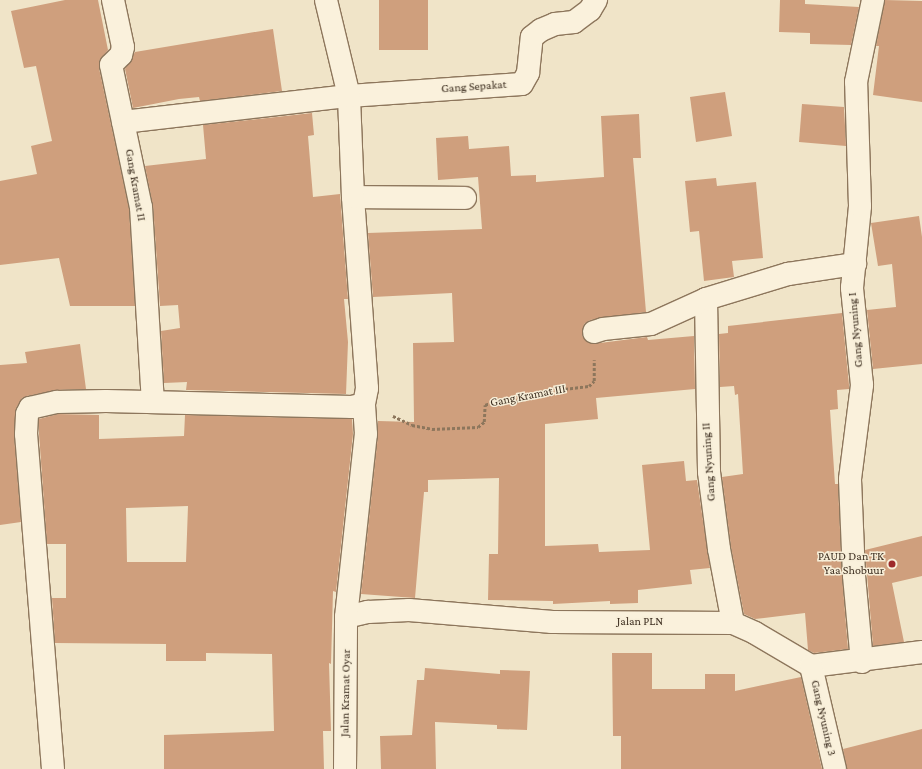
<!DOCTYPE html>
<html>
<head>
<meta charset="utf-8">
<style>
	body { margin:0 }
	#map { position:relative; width:922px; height:769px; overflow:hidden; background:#f0e4c8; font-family:"Crimson Pro",serif }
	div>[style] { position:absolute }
	.building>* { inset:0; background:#cf9f7d }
	.path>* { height:2.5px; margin-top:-1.25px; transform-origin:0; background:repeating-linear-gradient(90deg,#8d765c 0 3px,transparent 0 5px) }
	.roads { filter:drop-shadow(1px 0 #8d765c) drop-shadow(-1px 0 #8d765c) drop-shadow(0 1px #8d765c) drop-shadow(0 -1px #8d765c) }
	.street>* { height:22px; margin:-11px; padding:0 11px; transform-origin:11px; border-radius:11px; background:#faf1dc }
	.dots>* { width:11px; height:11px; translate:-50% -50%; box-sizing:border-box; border:2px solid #f7eed8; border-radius:50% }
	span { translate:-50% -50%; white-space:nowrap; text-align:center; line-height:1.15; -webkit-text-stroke:3px #f7eed8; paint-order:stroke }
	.street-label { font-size:12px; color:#3d2e20 }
	.poi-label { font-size:12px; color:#3d2e20 }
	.right { translate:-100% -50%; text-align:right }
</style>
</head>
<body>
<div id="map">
	<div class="building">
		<div style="clip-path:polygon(65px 0,98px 0,108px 50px,99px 61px,99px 68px,129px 209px,135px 306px,70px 306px,59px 258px,0 265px,0 181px,37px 174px,31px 146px,52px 141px,36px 66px,24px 68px,11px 11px)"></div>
		<div style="clip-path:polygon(379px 0,428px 0,428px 50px,379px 50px)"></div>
		<div style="clip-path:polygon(780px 0,805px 0,805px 4px,859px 7px,851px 45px,810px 44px,810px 33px,779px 32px)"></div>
		<div style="clip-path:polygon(885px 0,922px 1px,922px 102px,873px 95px,879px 46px,876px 46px)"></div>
		<div style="clip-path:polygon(273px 29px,282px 91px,200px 101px,199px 97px,179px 99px,133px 108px,125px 69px,135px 52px)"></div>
		<div style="clip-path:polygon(725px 92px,732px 136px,696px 142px,690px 97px)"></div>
		<div style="clip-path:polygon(802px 104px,844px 107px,846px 146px,799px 142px)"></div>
		<div style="clip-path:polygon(312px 113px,314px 135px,308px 136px,313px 197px,340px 194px,348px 299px,344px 299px,348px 342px,346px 394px,186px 390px,187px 382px,164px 383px,161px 331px,180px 328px,178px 305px,160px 306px,153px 206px,145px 166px,206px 159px,203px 125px)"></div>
		<div style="clip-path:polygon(639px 114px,641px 158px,633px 158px,646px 312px,590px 320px,584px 324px,582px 336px,592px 344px,647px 337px,648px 340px,694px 336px,695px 389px,596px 398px,598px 419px,545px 424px,545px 546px,598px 544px,599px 552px,650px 550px,642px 465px,684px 461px,686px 481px,697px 480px,710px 568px,690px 570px,692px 584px,638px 590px,638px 603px,610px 604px,610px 601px,553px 604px,553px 601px,488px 600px,489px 554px,498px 554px,499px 478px,428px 480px,428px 492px,424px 492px,415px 598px,361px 594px,378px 435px,378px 421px,414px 422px,413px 343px,454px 342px,452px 293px,373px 297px,368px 233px,482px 229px,478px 177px,438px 180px,436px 138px,468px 136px,469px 149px,509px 146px,511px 176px,536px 175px,536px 182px,604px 177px,601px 116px)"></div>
		<div style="clip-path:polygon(716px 178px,717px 186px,756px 182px,763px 258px,732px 261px,734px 277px,704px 281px,699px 231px,690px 232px,685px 181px)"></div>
		<div style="clip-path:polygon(919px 216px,922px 237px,922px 364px,873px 369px,867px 310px,896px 307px,892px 264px,878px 266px,871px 223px)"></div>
		<div style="clip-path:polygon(842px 313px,849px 385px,849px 389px,837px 390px,838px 409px,830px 410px,835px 484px,838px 484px,842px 576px,848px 649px,814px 653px,808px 650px,805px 613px,755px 619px,744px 614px,731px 547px,722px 477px,743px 474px,738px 394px,735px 395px,734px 386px,720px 387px,719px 334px,728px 333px,728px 326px)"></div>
		<div style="clip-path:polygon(80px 344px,86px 389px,57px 390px,27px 396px,22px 398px,16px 408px,14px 435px,21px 522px,0 525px,0 365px,27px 363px,25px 352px)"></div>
		<div style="clip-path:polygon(evenodd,58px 414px,99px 415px,99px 439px,184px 436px,185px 415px,352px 419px,353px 434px,336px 592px,333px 591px,331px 664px,329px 663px,331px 731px,323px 731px,324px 769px,164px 769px,164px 735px,274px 731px,272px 654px,206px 653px,206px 661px,166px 661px,166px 644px,55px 643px,52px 598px,66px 598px,66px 544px,47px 544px,39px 434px,39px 419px,58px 414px,188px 506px,186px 562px,127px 562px,126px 508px,188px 506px)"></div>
		<div style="clip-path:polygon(922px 536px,922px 576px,892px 583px,904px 642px,873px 646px,865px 550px)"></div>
		<div style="clip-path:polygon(612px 653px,652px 653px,652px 689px,705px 689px,705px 674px,735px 674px,735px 691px,801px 677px,822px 769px,621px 769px,621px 736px,613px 736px)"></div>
		<div style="clip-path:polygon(425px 668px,500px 674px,500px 670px,530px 671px,527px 730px,497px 729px,497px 725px,435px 722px,436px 769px,381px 769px,380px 736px,412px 735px,417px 680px,424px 680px)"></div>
		<div style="clip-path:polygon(922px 729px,922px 769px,847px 769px,843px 749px)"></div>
	</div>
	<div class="path">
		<div style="left:393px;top:416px;width:21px;rotate:25deg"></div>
		<div style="left:412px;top:425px;width:20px;rotate:11deg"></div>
		<div style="left:432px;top:429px;width:46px;rotate:-2.5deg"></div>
		<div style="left:478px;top:427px;width:8px;rotate:-40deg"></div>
		<div style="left:484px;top:422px;width:17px;rotate:-87deg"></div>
		<div style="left:485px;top:405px;width:5px;rotate:-22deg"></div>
		<div style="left:490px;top:403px;width:33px;rotate:-5deg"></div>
		<div style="left:523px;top:400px;width:19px;rotate:-25deg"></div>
		<div style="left:540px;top:392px;width:49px;rotate:-7deg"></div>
		<div style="left:589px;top:386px;width:7px;rotate:-45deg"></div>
		<div style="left:594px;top:381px;width:21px;rotate:-90deg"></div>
	</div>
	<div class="roads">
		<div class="street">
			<div style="left:113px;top:0;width:48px;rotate:78deg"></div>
			<div style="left:123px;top:47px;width:8px;rotate:104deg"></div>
			<div style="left:121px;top:55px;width:14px;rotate:135deg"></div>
			<div style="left:111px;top:65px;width:145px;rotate:78.1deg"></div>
			<div style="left:141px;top:207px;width:195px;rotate:86.5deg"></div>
			<div style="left:123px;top:122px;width:227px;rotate:-6.6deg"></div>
			<div style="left:349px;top:96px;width:173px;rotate:-4deg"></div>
			<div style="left:522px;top:84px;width:13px;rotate:-61deg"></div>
			<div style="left:528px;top:73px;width:36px;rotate:-84deg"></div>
			<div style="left:532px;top:37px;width:11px;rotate:-38deg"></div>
			<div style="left:541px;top:30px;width:15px;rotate:-23deg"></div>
			<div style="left:555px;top:24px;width:19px;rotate:-6deg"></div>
			<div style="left:574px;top:22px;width:20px;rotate:-37deg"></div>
			<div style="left:590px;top:10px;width:12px;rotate:-59deg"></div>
			<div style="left:353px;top:197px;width:112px;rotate:0.5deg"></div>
			<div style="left:706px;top:299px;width:173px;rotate:89deg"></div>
			<div style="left:709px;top:472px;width:78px;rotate:82.6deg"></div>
			<div style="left:719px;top:549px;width:75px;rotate:79.3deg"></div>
			<div style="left:594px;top:332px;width:9px;rotate:-18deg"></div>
			<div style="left:603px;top:329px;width:48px;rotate:-5.9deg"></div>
			<div style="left:651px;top:324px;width:60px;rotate:-24.4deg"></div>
			<div style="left:706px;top:299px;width:86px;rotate:-17deg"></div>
			<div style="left:788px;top:274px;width:68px;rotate:-8.5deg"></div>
			<div style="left:346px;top:617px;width:23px;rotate:-13deg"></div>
			<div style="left:368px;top:612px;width:41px;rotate:-2.8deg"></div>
			<div style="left:409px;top:610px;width:144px;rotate:4.8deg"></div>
			<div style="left:552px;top:622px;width:181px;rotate:0.3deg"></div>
			<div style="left:733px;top:623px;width:24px;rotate:24deg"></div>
			<div style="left:755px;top:633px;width:65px;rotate:30.5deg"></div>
			<div style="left:811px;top:666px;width:112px;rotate:-7.2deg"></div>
			<div style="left:862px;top:662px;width:87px;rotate:-95.3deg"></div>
			<div style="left:854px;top:575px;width:96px;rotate:-92.4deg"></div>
			<div style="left:850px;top:479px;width:95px;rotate:-82.7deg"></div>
			<div style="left:862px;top:385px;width:98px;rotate:-95.9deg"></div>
			<div style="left:852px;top:288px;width:82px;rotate:-84.4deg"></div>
			<div style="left:860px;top:206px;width:124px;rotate:-91.8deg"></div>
			<div style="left:856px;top:82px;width:84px;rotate:-78.3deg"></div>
			<div style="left:811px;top:666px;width:106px;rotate:76.9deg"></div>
			<div style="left:53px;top:769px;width:336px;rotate:-94.6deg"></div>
			<div style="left:26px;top:434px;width:20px;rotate:-87deg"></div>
			<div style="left:27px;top:414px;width:7px;rotate:-63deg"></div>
			<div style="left:30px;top:408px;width:28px;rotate:-13deg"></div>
			<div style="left:57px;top:402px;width:49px;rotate:-1.2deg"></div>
			<div style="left:106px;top:401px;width:246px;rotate:1.4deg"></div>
			<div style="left:352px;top:407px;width:12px;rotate:-14deg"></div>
			<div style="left:364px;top:404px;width:16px;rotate:-79deg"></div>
			<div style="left:367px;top:388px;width:192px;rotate:-94.2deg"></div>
			<div style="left:353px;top:197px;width:101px;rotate:-92.3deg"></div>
			<div style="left:349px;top:96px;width:99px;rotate:-103.5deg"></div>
			<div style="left:345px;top:769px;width:152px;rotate:-89.6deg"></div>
			<div style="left:346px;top:617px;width:184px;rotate:-83.8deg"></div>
			<div style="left:366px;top:434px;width:30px;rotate:-94deg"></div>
		</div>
	</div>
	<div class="dots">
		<div style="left:892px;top:564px;background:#9e2a2b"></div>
	</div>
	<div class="street-label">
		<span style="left:474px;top:87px;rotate:-4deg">Gang Sepakat</span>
		<span style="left:135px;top:185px;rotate:80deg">Gang Kramat II</span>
		<span style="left:856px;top:330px;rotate:-95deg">Gang Nyuning I</span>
		<span style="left:528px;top:396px;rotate:-11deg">Gang Kramat III</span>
		<span style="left:709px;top:462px;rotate:-94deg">Gang Nyuning II</span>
		<span style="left:640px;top:622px">Jalan PLN</span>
		<span style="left:346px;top:693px;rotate:-89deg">Jalan Kramat Oyar</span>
		<span style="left:823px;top:718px;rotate:77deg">Gang Nyuning 3</span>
	</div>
	<div class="poi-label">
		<span class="right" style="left:884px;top:564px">PAUD Dan TK<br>Yaa Shobuur</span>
	</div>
</div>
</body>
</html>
